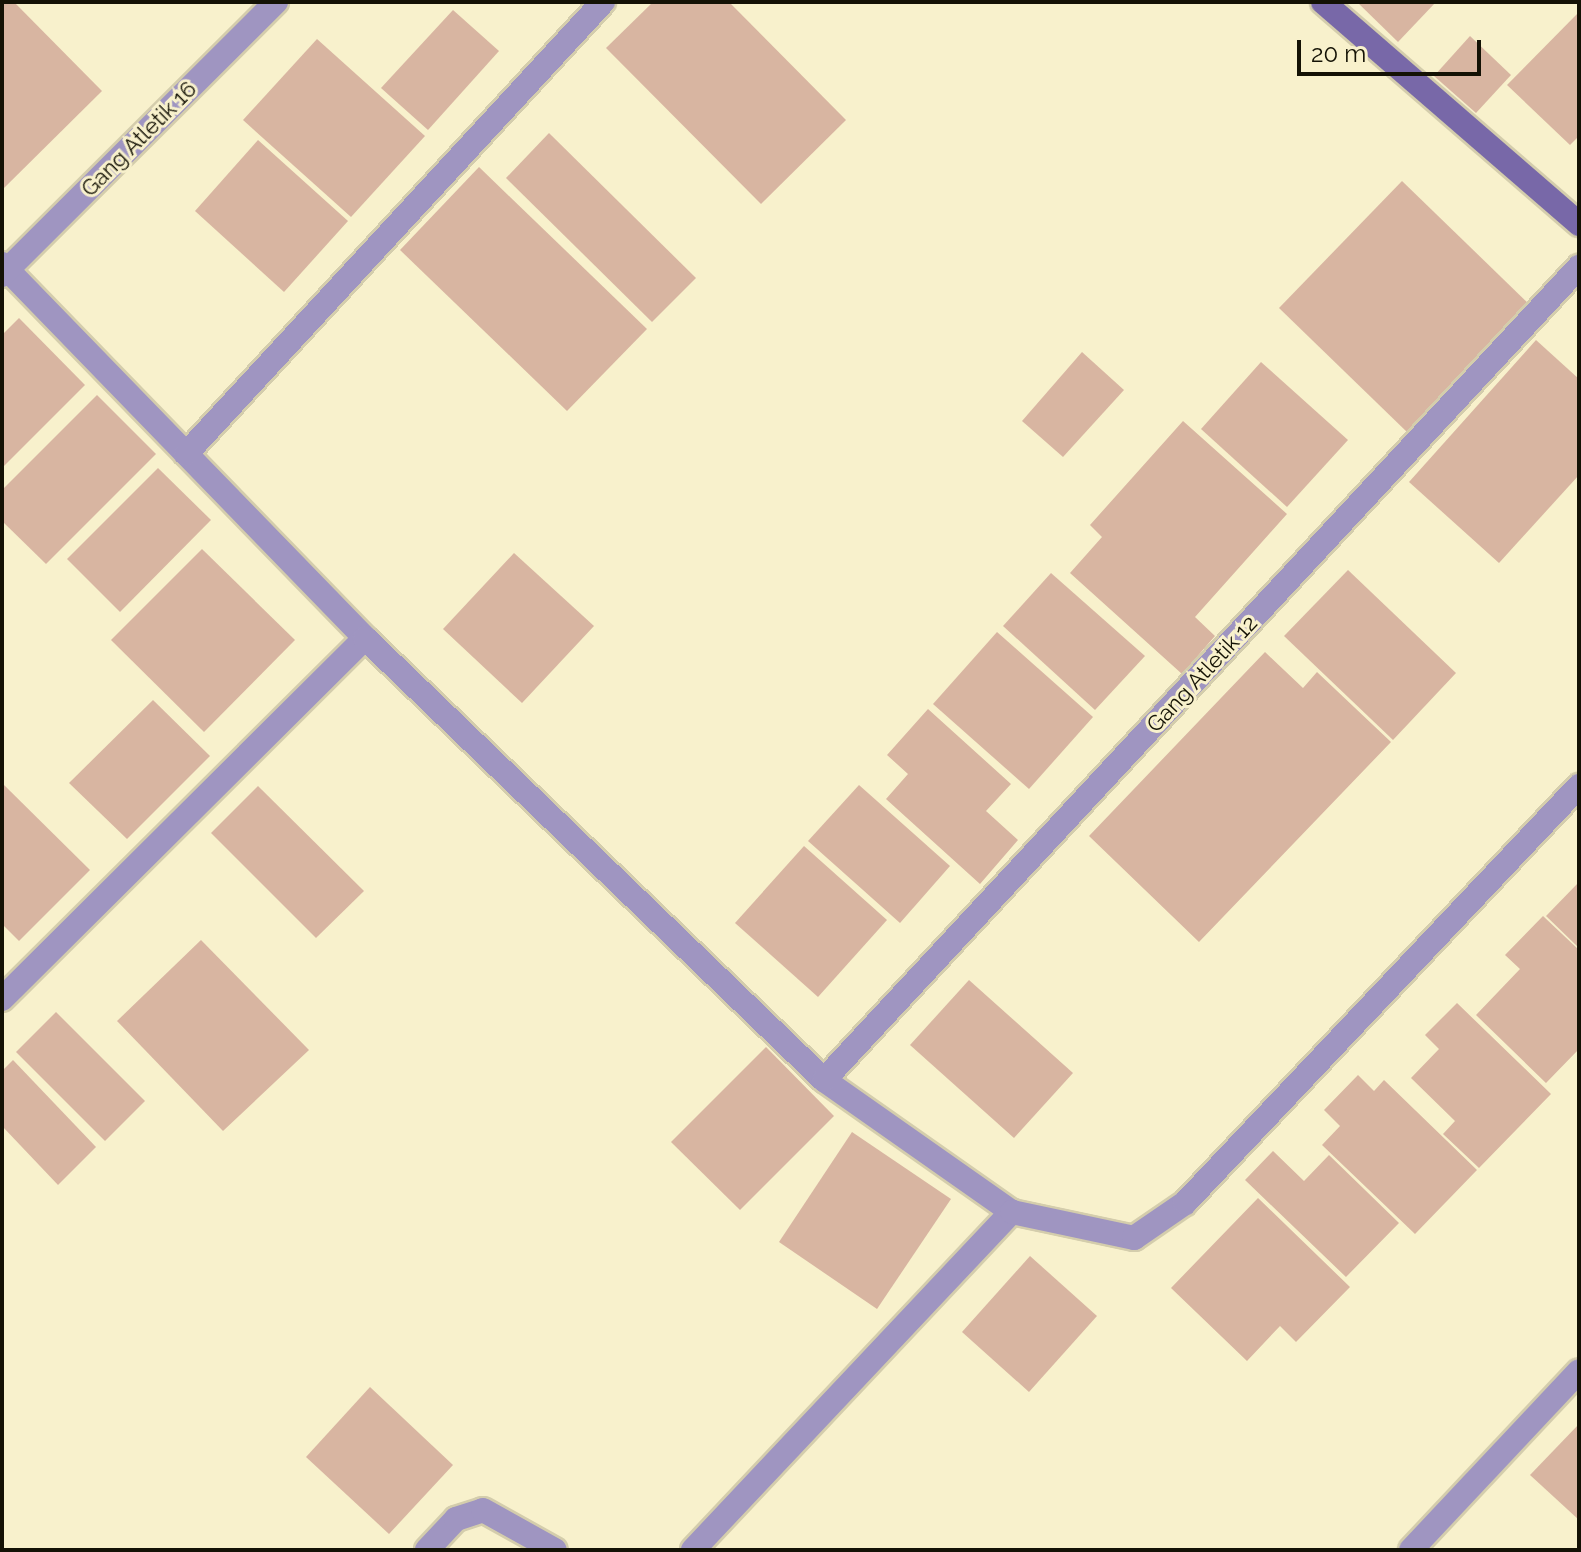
<!DOCTYPE html>
<html>
<head>
<meta charset="utf-8">
<style>
	body { margin:0 }
	#map { position:relative; width:1581px; height:1552px; overflow:hidden; background:#f8f1cc; font-family:Raleway,sans-serif }
	div>[style] { position:absolute }
	.building>* { inset:0; background:#d8b5a1 }
	.roads { filter:drop-shadow(2px 0 #d4cdac) drop-shadow(-2px 0 #d4cdac) drop-shadow(0 2px #d4cdac) drop-shadow(0 -2px #d4cdac) }
	.street>* { height:24px; margin:-12px; padding:0 12px; transform-origin:12px; border-radius:12px; background:#9f95c1 }
	.secondary>* { height:24px; margin:-12px; padding:0 12px; transform-origin:12px; border-radius:12px; background:#7868a8 }
	span { translate:-50% -50%; white-space:nowrap; text-align:center; line-height:1.15; -webkit-text-stroke:6px #f8f1cc; paint-order:stroke }
	.street-label { font-size:22px; color:#141205 }
	.frame { position:absolute; inset:0; border:4px solid #141205; pointer-events:none }
	.scale { position:absolute; left:1297px; top:40px; width:184px; height:36px; box-sizing:border-box; border:4px solid #141205; border-top:0; padding-left:10px; font-size:24px; line-height:28px; white-space:nowrap; color:#141205; -webkit-text-stroke:6px #f8f1cc; paint-order:stroke }
</style>
</head>
<body>
<div id="map">
	<div class="building">
		<div style="clip-path:polygon(2px 2px,14px 2px,102px 91px,2px 190px)"></div>
		<div style="clip-path:polygon(653px 2px,729px 2px,846px 120px,761px 204px,606px 48px)"></div>
		<div style="clip-path:polygon(1357px 2px,1436px 2px,1398px 42px)"></div>
		<div style="clip-path:polygon(453px 10px,499px 51px,428px 130px,381px 88px)"></div>
		<div style="clip-path:polygon(1579px 12px,1579px 136px,1570px 145px,1507px 85px)"></div>
		<div style="clip-path:polygon(1470px 36px,1511px 75px,1476px 113px,1434px 76px)"></div>
		<div style="clip-path:polygon(317px 39px,425px 136px,351px 217px,243px 120px)"></div>
		<div style="clip-path:polygon(549px 133px,696px 278px,652px 322px,506px 178px)"></div>
		<div style="clip-path:polygon(258px 140px,348px 221px,284px 292px,195px 211px)"></div>
		<div style="clip-path:polygon(479px 167px,647px 329px,567px 411px,400px 250px)"></div>
		<div style="clip-path:polygon(1402px 181px,1531px 306px,1408px 433px,1279px 308px)"></div>
		<div style="clip-path:polygon(19px 318px,85px 385px,2px 468px,2px 335px)"></div>
		<div style="clip-path:polygon(1536px 340px,1579px 379px,1579px 475px,1499px 563px,1409px 482px)"></div>
		<div style="clip-path:polygon(1082px 352px,1124px 390px,1063px 457px,1022px 421px)"></div>
		<div style="clip-path:polygon(1261px 362px,1348px 440px,1287px 507px,1201px 429px)"></div>
		<div style="clip-path:polygon(97px 395px,156px 454px,46px 564px,2px 521px,2px 490px)"></div>
		<div style="clip-path:polygon(1183px 421px,1287px 514px,1195px 617px,1215px 636px,1182px 674px,1070px 573px,1102px 537px,1090px 525px)"></div>
		<div style="clip-path:polygon(158px 468px,211px 520px,120px 612px,67px 559px)"></div>
		<div style="clip-path:polygon(202px 549px,295px 640px,204px 732px,111px 640px)"></div>
		<div style="clip-path:polygon(514px 553px,594px 626px,522px 703px,443px 629px)"></div>
		<div style="clip-path:polygon(1348px 570px,1456px 673px,1393px 740px,1284px 636px)"></div>
		<div style="clip-path:polygon(1051px 573px,1145px 656px,1095px 710px,1003px 626px)"></div>
		<div style="clip-path:polygon(997px 632px,1093px 717px,1029px 789px,933px 704px)"></div>
		<div style="clip-path:polygon(1265px 652px,1303px 688px,1317px 672px,1391px 742px,1199px 942px,1089px 836px)"></div>
		<div style="clip-path:polygon(153px 700px,210px 756px,127px 839px,69px 783px)"></div>
		<div style="clip-path:polygon(928px 709px,1011px 784px,986px 811px,1018px 840px,980px 884px,886px 799px,908px 774px,887px 755px)"></div>
		<div style="clip-path:polygon(2px 783px,90px 870px,19px 941px,2px 924px)"></div>
		<div style="clip-path:polygon(859px 785px,950px 866px,900px 923px,808px 841px)"></div>
		<div style="clip-path:polygon(258px 786px,364px 891px,316px 938px,211px 833px)"></div>
		<div style="clip-path:polygon(804px 846px,887px 920px,818px 997px,735px 923px)"></div>
		<div style="clip-path:polygon(1579px 882px,1579px 948px,1546px 916px)"></div>
		<div style="clip-path:polygon(1543px 916px,1579px 950px,1579px 1049px,1546px 1083px,1476px 1015px,1520px 969px,1505px 955px)"></div>
		<div style="clip-path:polygon(201px 940px,309px 1050px,223px 1131px,117px 1021px)"></div>
		<div style="clip-path:polygon(969px 980px,1073px 1073px,1014px 1138px,910px 1045px)"></div>
		<div style="clip-path:polygon(1457px 1003px,1551px 1094px,1479px 1168px,1443px 1134px,1455px 1121px,1411px 1078px,1439px 1049px,1425px 1035px)"></div>
		<div style="clip-path:polygon(56px 1012px,145px 1101px,105px 1141px,16px 1052px)"></div>
		<div style="clip-path:polygon(766px 1047px,834px 1116px,740px 1210px,671px 1142px)"></div>
		<div style="clip-path:polygon(13px 1060px,96px 1147px,58px 1185px,2px 1126px,2px 1071px)"></div>
		<div style="clip-path:polygon(1358px 1075px,1374px 1091px,1384px 1080px,1477px 1170px,1415px 1234px,1322px 1145px,1340px 1126px,1324px 1110px)"></div>
		<div style="clip-path:polygon(852px 1132px,951px 1199px,877px 1309px,779px 1242px)"></div>
		<div style="clip-path:polygon(1273px 1151px,1304px 1181px,1329px 1155px,1399px 1223px,1346px 1277px,1245px 1180px)"></div>
		<div style="clip-path:polygon(1258px 1198px,1350px 1287px,1296px 1342px,1280px 1326px,1247px 1361px,1171px 1288px)"></div>
		<div style="clip-path:polygon(1030px 1256px,1097px 1316px,1029px 1392px,962px 1332px)"></div>
		<div style="clip-path:polygon(370px 1387px,453px 1465px,389px 1534px,306px 1457px)"></div>
		<div style="clip-path:polygon(1579px 1424px,1579px 1520px,1530px 1475px)"></div>
	</div>
	<div class="roads">
		<div class="street">
			<div style="left:2px;top:264px;width:521px;rotate:45.86deg"></div>
			<div style="left:365px;top:638px;width:512px;rotate:135.16deg"></div>
			<div style="left:2px;top:275px;width:387px;rotate:-44.9deg"></div>
			<div style="left:186px;top:454px;width:615px;rotate:-47.31deg"></div>
			<div style="left:365px;top:638px;width:637px;rotate:43.92deg"></div>
			<div style="left:824px;top:1080px;width:230px;rotate:35.1deg"></div>
			<div style="left:824px;top:1080px;width:1110px;rotate:-47.12deg"></div>
			<div style="left:427px;top:1550px;width:42px;rotate:-46.9deg"></div>
			<div style="left:456px;top:1519px;width:28px;rotate:-18deg"></div>
			<div style="left:483px;top:1510px;width:82px;rotate:29.1deg"></div>
			<div style="left:693px;top:1550px;width:465px;rotate:-46.7deg"></div>
			<div style="left:1012px;top:1212px;width:125px;rotate:12deg"></div>
			<div style="left:1134px;top:1238px;width:62px;rotate:-34.5deg"></div>
			<div style="left:1185px;top:1203px;width:574px;rotate:-46.62deg"></div>
			<div style="left:1411px;top:1550px;width:245px;rotate:-46.8deg"></div>
		</div>
		<div class="secondary">
			<div style="left:1323px;top:2px;width:339px;rotate:40.9deg"></div>
		</div>
	</div>
	<div class="street-label">
		<span style="left:139px;top:139px;rotate:-45deg">Gang Atletik 16</span>
		<span style="left:1202px;top:674px;rotate:-47deg">Gang Atletik 12</span>
	</div>
	<div class="frame"></div>
	<div class="scale">20 m</div>
</div>
</body>
</html>
